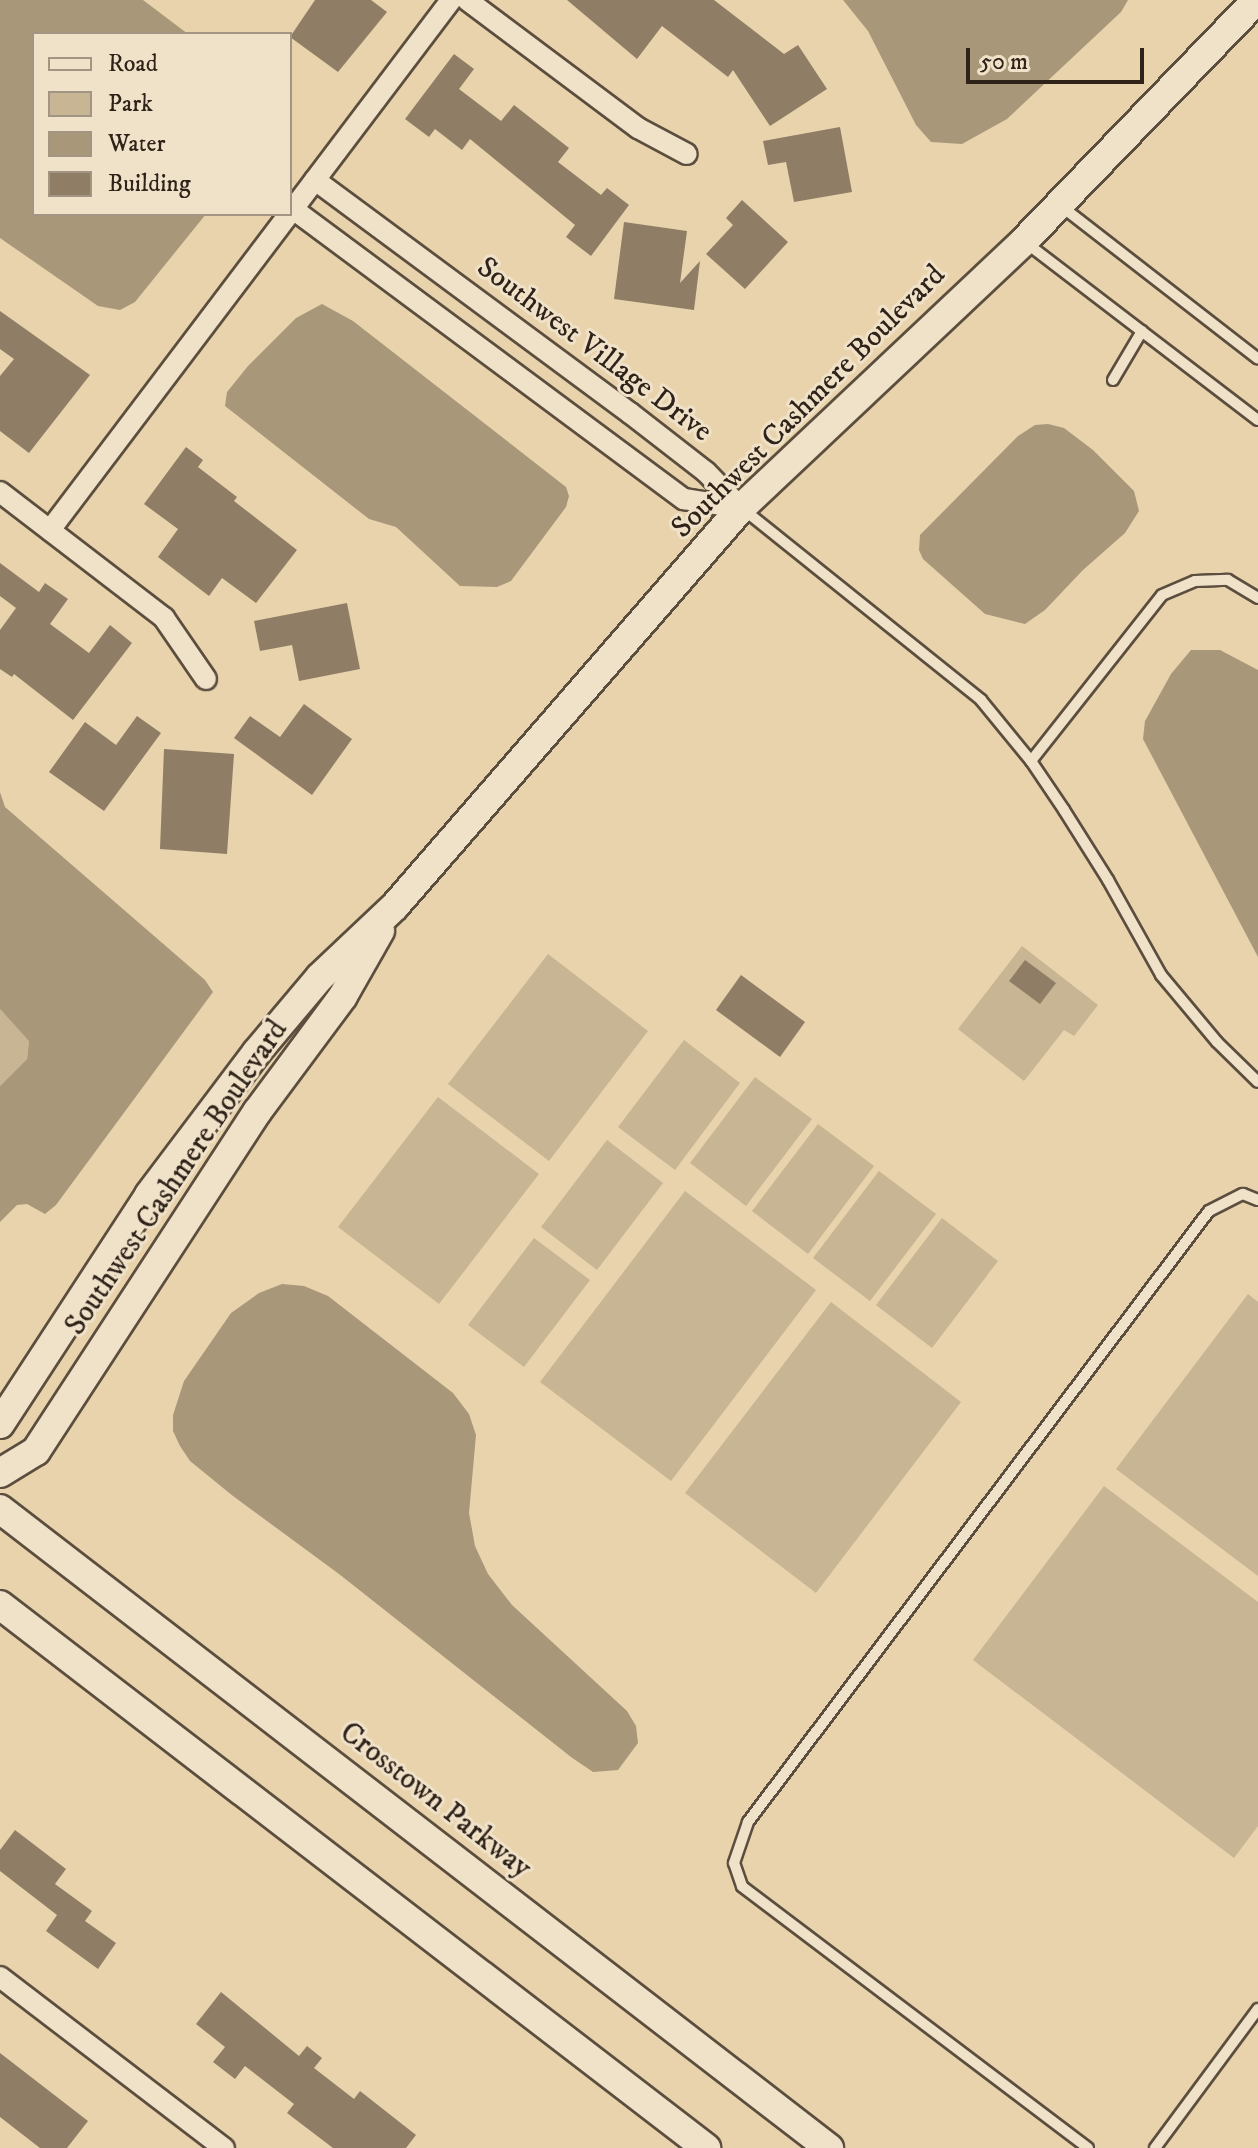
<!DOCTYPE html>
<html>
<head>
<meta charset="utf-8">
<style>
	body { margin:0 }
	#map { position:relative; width:1258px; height:2148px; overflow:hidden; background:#e8d3ac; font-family:"IM FELL DW Pica",serif }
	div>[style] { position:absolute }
	.green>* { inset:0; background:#c8b593 }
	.water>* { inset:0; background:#a9977a }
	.building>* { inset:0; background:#8f7e65 }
	.roads { filter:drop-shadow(2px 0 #5c4e3e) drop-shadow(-2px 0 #5c4e3e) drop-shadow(0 2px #5c4e3e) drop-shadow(0 -2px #5c4e3e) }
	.lane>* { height:10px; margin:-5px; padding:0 5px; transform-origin:5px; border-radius:5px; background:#f0e2c9 }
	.street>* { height:20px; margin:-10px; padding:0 10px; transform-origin:10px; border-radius:10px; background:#f0e2c9 }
	.secondary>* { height:28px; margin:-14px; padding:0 14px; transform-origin:14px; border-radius:14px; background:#f0e2c9 }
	span { translate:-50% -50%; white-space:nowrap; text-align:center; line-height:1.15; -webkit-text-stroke:6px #f0e2c9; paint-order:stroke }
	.street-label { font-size:30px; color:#2e2219 }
	.legend { position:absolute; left:32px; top:32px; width:260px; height:184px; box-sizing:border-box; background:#f0e2c9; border:2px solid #a29583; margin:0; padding:10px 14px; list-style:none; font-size:24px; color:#2e2219 }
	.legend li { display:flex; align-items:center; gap:16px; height:40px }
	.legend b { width:40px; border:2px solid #a29583 }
	.scale { position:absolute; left:966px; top:48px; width:178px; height:36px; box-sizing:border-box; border:4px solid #2e2219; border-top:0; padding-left:10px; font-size:24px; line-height:28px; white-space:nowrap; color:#2e2219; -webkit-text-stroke:6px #f0e2c9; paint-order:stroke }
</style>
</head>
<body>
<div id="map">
	<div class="green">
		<div style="clip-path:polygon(1022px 946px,1098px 1005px,1074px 1036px,1064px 1030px,1024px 1081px,958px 1029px)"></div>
		<div style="clip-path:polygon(548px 954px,648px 1031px,549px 1161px,448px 1084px)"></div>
		<div style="clip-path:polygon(0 1009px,29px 1040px,27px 1059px,0 1086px)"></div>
		<div style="clip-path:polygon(684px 1040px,740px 1083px,675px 1170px,618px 1127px)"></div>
		<div style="clip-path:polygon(755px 1077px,812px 1119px,746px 1206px,690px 1163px)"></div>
		<div style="clip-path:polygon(438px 1097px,539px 1174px,439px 1304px,338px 1227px)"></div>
		<div style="clip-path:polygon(818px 1124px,874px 1166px,808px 1254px,752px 1211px)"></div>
		<div style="clip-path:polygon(607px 1140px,663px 1183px,597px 1270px,541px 1227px)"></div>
		<div style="clip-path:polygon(879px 1171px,936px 1214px,870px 1301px,813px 1258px)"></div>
		<div style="clip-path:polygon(685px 1191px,816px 1290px,671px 1481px,540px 1382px)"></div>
		<div style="clip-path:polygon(942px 1218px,998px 1261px,932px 1348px,876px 1305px)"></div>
		<div style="clip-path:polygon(534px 1238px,590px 1280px,524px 1367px,468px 1325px)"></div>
		<div style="clip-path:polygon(1248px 1294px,1258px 1302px,1258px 1576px,1116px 1469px)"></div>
		<div style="clip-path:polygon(831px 1302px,961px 1402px,816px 1593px,685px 1493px)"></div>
		<div style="clip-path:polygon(1104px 1486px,1258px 1602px,1258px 1826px,1234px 1858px,973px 1660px)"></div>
	</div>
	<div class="water">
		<div style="clip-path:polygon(0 0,143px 0,188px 34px,34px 34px,34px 214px,206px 214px,135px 302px,120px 310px,98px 306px,0 238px)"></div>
		<div style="clip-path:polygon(843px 0,1128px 0,1121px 12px,1007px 119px,962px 144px,931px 142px,916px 125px,868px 31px)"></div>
		<div style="clip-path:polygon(322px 304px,353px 321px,566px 487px,569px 496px,566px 507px,511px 581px,497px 587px,460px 586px,396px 527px,369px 519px,225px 406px,227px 392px,248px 366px,296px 318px)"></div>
		<div style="clip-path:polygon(1048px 424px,1064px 428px,1093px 450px,1134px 491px,1139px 511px,1125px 533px,1083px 570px,1045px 610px,1025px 624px,985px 614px,923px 559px,919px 550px,920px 535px,1018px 436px,1035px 425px)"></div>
		<div style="clip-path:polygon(1191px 650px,1220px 650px,1258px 670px,1258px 957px,1143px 739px,1145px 721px,1171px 674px)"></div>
		<div style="clip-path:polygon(0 792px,5px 807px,205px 980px,213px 992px,56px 1205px,45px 1214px,27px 1204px,17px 1205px,0 1222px,0 1086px,27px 1059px,29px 1041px,0 1009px)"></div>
		<div style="clip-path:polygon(282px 1284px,304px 1286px,328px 1296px,453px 1393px,469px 1414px,476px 1435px,469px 1513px,475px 1546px,488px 1574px,512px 1605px,627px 1711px,636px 1726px,638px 1743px,618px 1770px,593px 1772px,571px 1757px,339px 1574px,233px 1496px,190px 1461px,180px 1446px,173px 1431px,173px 1415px,184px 1381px,231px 1313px,259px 1293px)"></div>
	</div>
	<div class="building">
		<div style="clip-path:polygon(315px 0,371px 0,387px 12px,338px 72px,290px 37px)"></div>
		<div style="clip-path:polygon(567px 0,714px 0,784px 54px,798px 45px,827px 89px,770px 126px,733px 70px,728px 77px,662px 26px,637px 59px)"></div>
		<div style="clip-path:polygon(454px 54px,474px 69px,459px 89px,501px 121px,514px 105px,569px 148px,558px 162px,601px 195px,607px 188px,629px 205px,591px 256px,566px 237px,575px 225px,470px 139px,462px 150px,435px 129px,429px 137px,405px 119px)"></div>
		<div style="clip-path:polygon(840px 127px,852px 192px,794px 202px,786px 162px,768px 165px,763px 141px)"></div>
		<div style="clip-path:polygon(742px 200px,788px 242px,745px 289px,706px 254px,733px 225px,726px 218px)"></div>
		<div style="clip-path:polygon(624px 222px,687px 231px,680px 283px,700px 261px,694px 310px,614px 299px)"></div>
		<div style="clip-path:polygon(0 311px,90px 375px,29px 453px,0 431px,0 376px,14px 359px,0 349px)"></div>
		<div style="clip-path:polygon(186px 447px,203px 460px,198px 467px,237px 497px,234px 501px,297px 550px,256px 603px,222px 578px,209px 596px,158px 557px,178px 529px,144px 504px)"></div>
		<div style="clip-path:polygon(0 563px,39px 592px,45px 583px,68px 599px,50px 624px,89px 653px,110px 625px,132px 643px,73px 720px,14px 674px,12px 677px,0 669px,0 630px,16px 608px,0 596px)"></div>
		<div style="clip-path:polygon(347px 603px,360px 669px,299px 681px,292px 645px,260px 651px,254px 621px)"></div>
		<div style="clip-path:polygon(304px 704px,352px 739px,312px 795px,234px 738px,250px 716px,280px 737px)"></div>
		<div style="clip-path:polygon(137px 716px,161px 733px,104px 811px,49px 772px,85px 722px,116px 745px)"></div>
		<div style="clip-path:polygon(164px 749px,234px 754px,227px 854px,160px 849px)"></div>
		<div style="clip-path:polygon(1025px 960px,1056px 983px,1040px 1004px,1009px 981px)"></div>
		<div style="clip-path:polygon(741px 975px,805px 1022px,780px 1057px,716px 1010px)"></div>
		<div style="clip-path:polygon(15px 1830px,66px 1869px,55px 1884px,92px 1911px,85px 1921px,116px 1943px,98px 1969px,46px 1931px,57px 1915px,0 1871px,0 1850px)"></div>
		<div style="clip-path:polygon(221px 1992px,299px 2056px,307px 2046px,322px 2058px,314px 2068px,354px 2099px,360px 2091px,416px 2135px,406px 2148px,333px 2148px,287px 2113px,294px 2104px,245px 2066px,235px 2079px,213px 2062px,225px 2047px,196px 2024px)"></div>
		<div style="clip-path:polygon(0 2053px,88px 2121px,67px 2148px,40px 2148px,0 2117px)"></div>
	</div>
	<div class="roads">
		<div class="lane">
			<div style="left:1061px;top:206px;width:249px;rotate:37.8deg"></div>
			<div style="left:1025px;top:242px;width:293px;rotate:37.4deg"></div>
			<div style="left:1113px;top:380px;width:57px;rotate:-59.4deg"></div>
			<div style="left:743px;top:509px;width:305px;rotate:38.7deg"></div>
			<div style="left:981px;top:700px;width:79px;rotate:50.7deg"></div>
			<div style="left:1031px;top:761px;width:59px;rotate:56deg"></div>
			<div style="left:1064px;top:810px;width:83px;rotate:57.8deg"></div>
			<div style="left:1108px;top:880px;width:109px;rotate:60.8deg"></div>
			<div style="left:1161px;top:975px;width:87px;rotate:50.1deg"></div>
			<div style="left:1217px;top:1042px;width:57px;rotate:44.3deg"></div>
			<div style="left:1031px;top:761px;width:211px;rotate:-51.7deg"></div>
			<div style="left:1162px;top:595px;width:36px;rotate:-23deg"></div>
			<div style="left:1195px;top:581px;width:33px;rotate:-2deg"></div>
			<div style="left:1228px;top:580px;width:35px;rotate:31deg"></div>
			<div style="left:1088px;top:2148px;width:434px;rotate:-142.9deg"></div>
			<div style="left:742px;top:1886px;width:24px;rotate:-109deg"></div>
			<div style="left:734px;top:1863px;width:43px;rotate:-71.1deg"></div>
			<div style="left:748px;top:1822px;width:765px;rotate:-52.97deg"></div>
			<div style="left:1209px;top:1211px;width:38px;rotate:-27deg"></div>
			<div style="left:1243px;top:1194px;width:16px;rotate:22deg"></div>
			<div style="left:1155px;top:2148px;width:173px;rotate:-53.5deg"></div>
		</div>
		<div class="street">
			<div style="left:467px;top:0;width:214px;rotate:36.8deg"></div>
			<div style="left:638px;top:128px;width:55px;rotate:28deg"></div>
			<div style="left:315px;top:180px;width:392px;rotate:36.5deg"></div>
			<div style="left:630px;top:413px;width:96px;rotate:37.8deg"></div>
			<div style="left:706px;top:472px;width:50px;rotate:45.8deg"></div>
			<div style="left:293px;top:209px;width:487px;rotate:36.6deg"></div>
			<div style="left:684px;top:499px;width:58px;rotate:9deg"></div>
			<div style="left:290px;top:213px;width:267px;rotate:-52.9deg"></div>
			<div style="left:0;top:492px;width:207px;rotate:37.5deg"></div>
			<div style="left:164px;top:618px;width:74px;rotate:55.5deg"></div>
			<div style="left:50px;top:530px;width:396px;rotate:-52.9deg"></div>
			<div style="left:0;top:1977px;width:282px;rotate:37.4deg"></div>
		</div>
		<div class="secondary">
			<div style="left:0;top:1424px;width:273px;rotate:-56.9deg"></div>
			<div style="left:149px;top:1195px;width:178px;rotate:-53deg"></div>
			<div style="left:256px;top:1053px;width:99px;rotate:-49.9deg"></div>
			<div style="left:320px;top:977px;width:103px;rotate:-43.4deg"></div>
			<div style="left:395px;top:906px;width:527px;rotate:-49deg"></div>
			<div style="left:741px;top:508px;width:389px;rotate:-43.3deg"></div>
			<div style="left:1024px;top:241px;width:335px;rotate:-46deg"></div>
			<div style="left:0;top:1473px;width:42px;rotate:-31.4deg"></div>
			<div style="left:36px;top:1451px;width:405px;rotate:-56.9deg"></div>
			<div style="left:257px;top:1112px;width:144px;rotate:-53.4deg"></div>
			<div style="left:343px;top:996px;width:75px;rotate:-60.4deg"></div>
			<div style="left:0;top:1509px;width:1047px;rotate:37.63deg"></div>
			<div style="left:0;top:1605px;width:891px;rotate:37.56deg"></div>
		</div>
	</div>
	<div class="street-label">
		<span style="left:594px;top:350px;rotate:37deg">Southwest Village Drive</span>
		<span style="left:809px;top:402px;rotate:-45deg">Southwest Cashmere Boulevard</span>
		<span style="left:177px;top:1178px;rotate:-56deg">Southwest Cashmere Boulevard</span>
		<span style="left:435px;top:1801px;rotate:38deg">Crosstown Parkway</span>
	</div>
	<ul class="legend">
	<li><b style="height:10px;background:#f0e2c9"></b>Road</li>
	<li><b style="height:22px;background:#c8b593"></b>Park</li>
	<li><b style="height:22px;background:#a9977a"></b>Water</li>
	<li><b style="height:22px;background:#8f7e65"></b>Building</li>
	</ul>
	<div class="scale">50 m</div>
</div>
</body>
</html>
